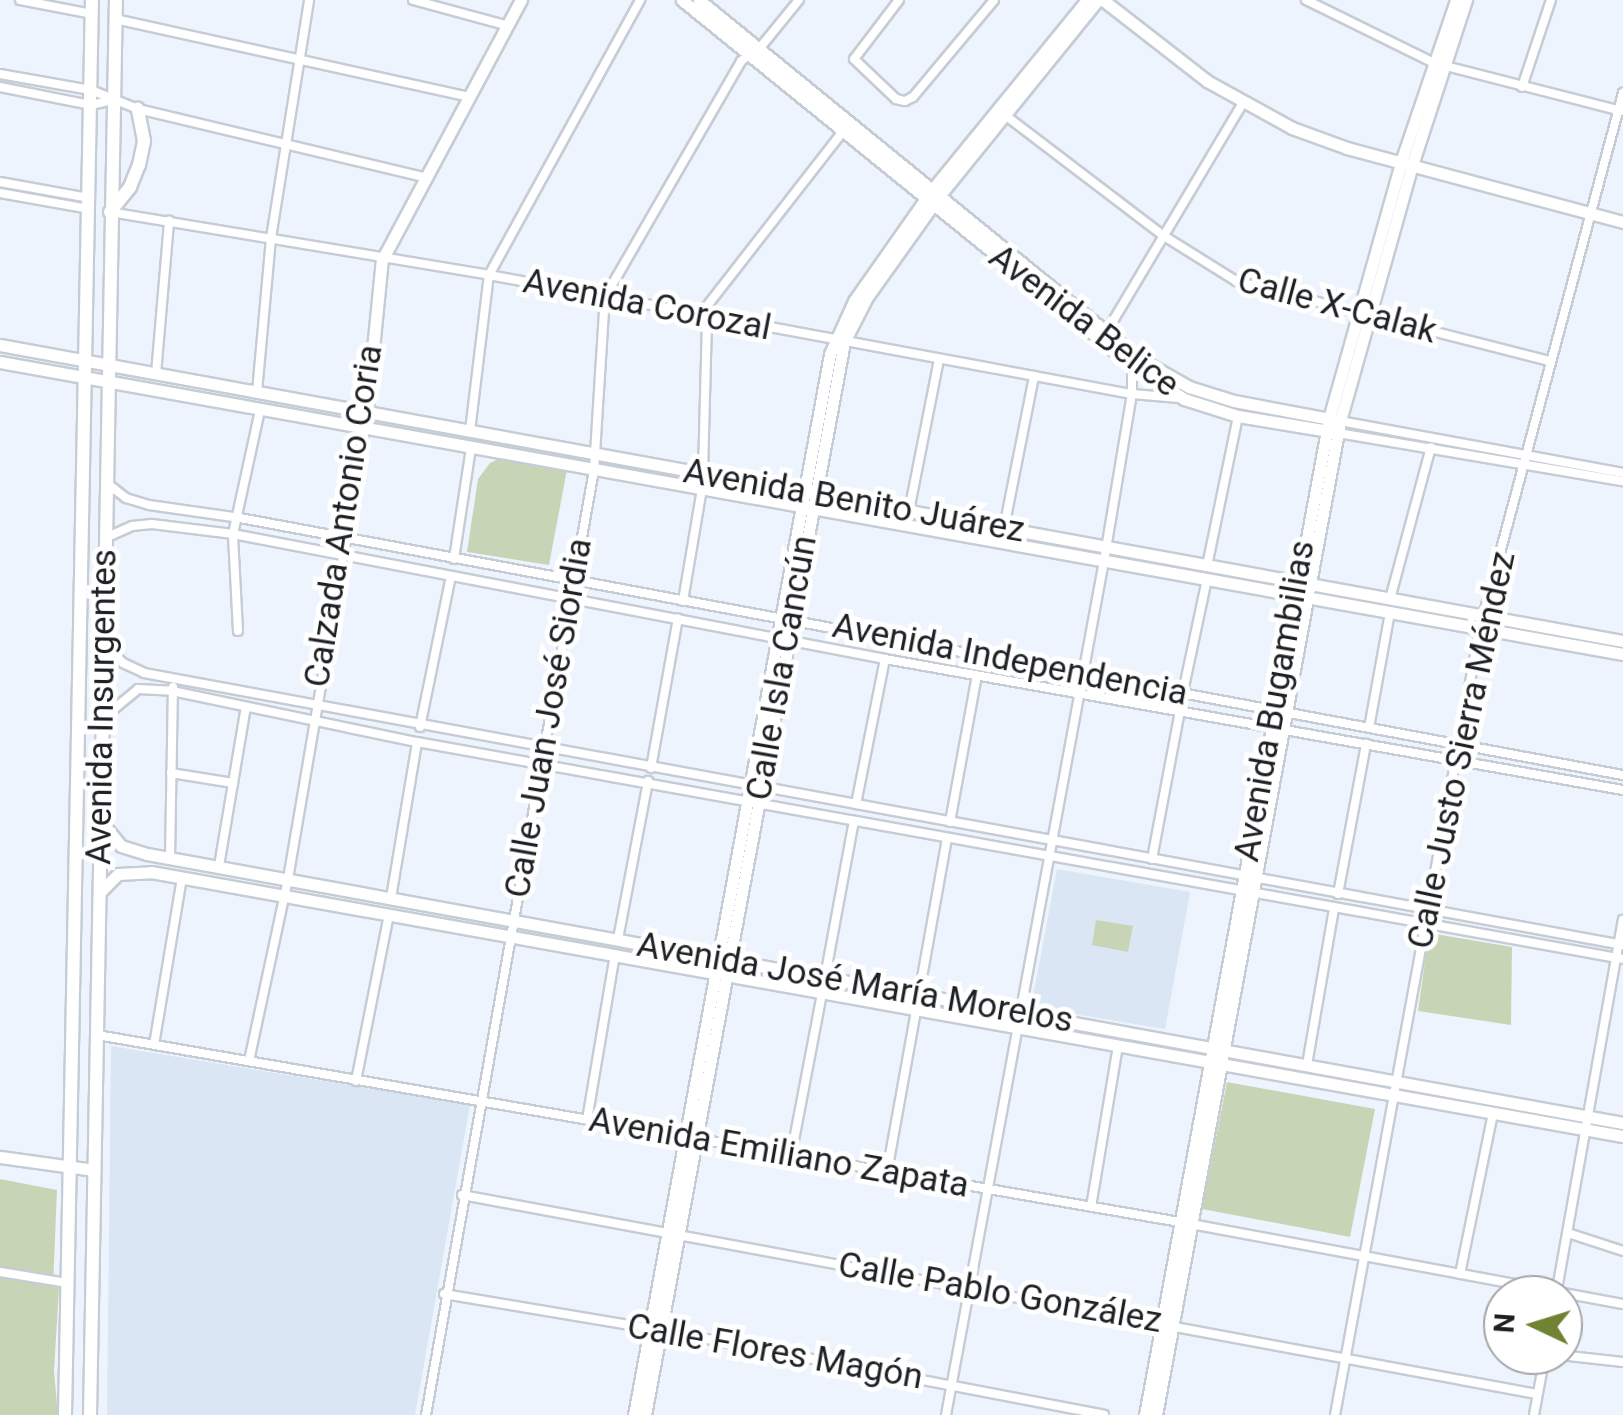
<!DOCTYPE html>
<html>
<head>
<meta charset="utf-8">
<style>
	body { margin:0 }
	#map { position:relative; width:1623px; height:1415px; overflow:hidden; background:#edf4fd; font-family:Roboto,sans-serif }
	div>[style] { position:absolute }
	.built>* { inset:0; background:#dae6f4 }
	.green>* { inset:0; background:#c7d5b6 }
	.roads { filter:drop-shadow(2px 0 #c6ccd4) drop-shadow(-2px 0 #c6ccd4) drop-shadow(0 2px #c6ccd4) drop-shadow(0 -2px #c6ccd4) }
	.street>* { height:8px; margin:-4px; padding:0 4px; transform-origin:4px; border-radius:4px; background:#fff }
	.secondary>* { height:11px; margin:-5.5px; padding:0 5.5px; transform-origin:5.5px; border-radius:5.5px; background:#fff }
	.primary>* { height:12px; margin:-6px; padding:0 6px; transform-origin:6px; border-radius:6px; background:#fff }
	span { translate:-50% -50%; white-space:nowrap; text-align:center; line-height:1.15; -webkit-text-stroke:10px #fff; paint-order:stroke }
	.street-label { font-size:35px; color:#1e2124 }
	.north { position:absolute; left:1483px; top:1275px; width:100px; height:100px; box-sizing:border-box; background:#fff; border:2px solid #a5a6a7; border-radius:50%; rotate:274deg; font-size:28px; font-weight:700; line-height:40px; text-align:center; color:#1e2124 }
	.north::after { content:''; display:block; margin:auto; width:35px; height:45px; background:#6f8333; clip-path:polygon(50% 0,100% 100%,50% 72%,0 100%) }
</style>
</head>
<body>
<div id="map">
	<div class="built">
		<div style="clip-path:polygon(1057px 869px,1190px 892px,1165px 1029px,1031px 1007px)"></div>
		<div style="clip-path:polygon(111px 1046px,470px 1105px,415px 1415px,107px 1415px)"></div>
	</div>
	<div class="green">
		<div style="clip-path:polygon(511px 453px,568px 464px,549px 565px,467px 552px,478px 479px,490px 463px)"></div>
		<div style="clip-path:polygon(1096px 920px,1133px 926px,1128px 952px,1092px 945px)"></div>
		<div style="clip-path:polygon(1429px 933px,1512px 947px,1511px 1025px,1418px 1011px)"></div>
		<div style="clip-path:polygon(1227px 1082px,1375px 1109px,1350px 1237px,1202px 1209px)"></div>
		<div style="clip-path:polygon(0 1179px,57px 1190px,53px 1287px,59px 1288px,54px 1371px,58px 1415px,0 1415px)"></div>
	</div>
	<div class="roads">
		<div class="street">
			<div style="left:20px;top:0;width:73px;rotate:11deg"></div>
			<div style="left:413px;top:0;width:95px;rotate:15.2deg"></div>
			<div style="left:899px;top:0;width:74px;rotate:127.3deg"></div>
			<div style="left:854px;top:59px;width:58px;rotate:43.6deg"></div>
			<div style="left:896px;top:99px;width:9px;rotate:13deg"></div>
			<div style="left:905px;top:101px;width:9px;rotate:-27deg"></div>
			<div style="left:913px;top:97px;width:126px;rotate:-50.1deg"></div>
			<div style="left:1306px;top:0;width:143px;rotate:26.2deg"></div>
			<div style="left:1434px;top:63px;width:193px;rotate:14.4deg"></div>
			<div style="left:115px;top:19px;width:359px;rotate:12.4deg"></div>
			<div style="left:0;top:74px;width:92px;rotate:10deg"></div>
			<div style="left:91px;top:90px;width:51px;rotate:22deg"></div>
			<div style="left:138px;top:109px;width:294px;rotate:13.4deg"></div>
			<div style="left:0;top:87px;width:93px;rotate:11.2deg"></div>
			<div style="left:91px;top:105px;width:22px;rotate:-13deg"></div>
			<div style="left:1522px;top:87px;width:92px;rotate:-71.6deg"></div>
			<div style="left:1001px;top:112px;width:205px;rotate:37.3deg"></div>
			<div style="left:1164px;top:236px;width:85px;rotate:32deg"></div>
			<div style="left:1236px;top:281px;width:323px;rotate:14.3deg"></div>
			<div style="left:0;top:182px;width:90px;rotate:10.2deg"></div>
			<div style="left:0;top:193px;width:90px;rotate:10.2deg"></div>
			<div style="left:110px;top:212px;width:384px;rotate:9.4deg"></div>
			<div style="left:489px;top:275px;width:654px;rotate:10.49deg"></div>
			<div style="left:1132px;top:394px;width:47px;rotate:4.9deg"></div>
			<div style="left:700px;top:315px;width:233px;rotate:-52.1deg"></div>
			<div style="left:1104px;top:336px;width:271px;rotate:-59.2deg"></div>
			<div style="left:156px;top:374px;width:154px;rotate:-85.1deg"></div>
			<div style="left:257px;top:392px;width:155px;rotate:-84.8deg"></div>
			<div style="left:271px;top:238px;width:241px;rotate:-80.9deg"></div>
			<div style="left:1340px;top:421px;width:288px;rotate:10.4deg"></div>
			<div style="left:470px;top:431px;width:157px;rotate:-83.1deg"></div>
			<div style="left:489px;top:275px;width:314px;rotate:-61.2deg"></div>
			<div style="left:1338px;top:433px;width:289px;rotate:9.6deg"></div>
			<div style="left:703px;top:473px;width:157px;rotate:-88.5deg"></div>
			<div style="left:108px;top:484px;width:23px;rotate:38deg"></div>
			<div style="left:126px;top:498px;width:24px;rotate:17deg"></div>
			<div style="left:149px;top:505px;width:92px;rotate:8.1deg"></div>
			<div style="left:240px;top:518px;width:1407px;rotate:10.53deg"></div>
			<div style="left:909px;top:511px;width:154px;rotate:-78.8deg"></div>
			<div style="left:1004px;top:528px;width:155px;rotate:-78.8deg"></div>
			<div style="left:105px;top:538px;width:30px;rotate:-24deg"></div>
			<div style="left:132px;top:526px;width:20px;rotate:-6deg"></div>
			<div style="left:152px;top:524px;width:82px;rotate:7deg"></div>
			<div style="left:233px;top:534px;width:664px;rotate:10.85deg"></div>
			<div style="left:885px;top:659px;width:750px;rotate:10.07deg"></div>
			<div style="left:454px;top:559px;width:112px;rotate:-81.3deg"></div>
			<div style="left:1207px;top:566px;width:153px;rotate:-78.3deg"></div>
			<div style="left:1390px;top:599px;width:157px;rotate:-74.9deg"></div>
			<div style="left:683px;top:601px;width:114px;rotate:-80.4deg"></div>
			<div style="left:238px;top:631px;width:97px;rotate:-93deg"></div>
			<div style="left:233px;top:534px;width:127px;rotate:-77.7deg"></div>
			<div style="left:104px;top:642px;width:28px;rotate:48deg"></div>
			<div style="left:123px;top:663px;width:23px;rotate:25deg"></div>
			<div style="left:144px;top:673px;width:1504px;rotate:10.42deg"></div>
			<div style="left:1183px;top:692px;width:116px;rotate:-78deg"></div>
			<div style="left:103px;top:718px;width:45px;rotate:-39.6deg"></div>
			<div style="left:138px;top:689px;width:34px;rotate:3deg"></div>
			<div style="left:172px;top:691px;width:250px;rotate:11.8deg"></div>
			<div style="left:417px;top:742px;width:1225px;rotate:10.2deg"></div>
			<div style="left:420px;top:727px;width:154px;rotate:-78.4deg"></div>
			<div style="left:1369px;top:728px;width:118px;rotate:-79.7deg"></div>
			<div style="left:651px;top:768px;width:152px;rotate:-79.8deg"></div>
			<div style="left:171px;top:773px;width:63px;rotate:9.2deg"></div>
			<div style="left:856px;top:804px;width:148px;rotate:-78.7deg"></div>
			<div style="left:950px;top:822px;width:149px;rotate:-79.6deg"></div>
			<div style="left:170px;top:857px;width:170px;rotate:-89deg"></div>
			<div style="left:1152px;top:859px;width:151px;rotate:-79.3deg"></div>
			<div style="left:219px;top:866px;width:161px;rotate:-80.4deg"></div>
			<div style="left:1338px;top:894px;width:153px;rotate:-79.4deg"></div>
			<div style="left:391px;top:898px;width:158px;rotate:-80.5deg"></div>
			<div style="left:618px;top:939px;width:161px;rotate:-79.2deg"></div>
			<div style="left:825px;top:977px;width:159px;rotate:-79.5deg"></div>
			<div style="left:97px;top:1035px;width:1110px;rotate:9.8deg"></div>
			<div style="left:1191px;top:1224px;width:439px;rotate:10.5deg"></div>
			<div style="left:154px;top:1045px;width:169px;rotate:-80.5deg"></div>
			<div style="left:249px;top:1061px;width:186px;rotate:-77.9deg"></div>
			<div style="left:288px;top:879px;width:457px;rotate:-80.3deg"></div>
			<div style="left:1307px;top:1065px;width:158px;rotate:-80.2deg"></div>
			<div style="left:356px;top:1081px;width:169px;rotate:-78.8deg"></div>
			<div style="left:587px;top:1120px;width:167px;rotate:-80.4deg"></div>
			<div style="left:791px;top:1156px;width:166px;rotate:-79.2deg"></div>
			<div style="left:887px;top:1172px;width:338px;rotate:-79.8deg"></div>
			<div style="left:462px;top:1195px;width:1093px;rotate:10.49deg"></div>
			<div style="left:1091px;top:1207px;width:163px;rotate:-80.5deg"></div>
			<div style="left:1568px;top:1233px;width:58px;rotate:18.1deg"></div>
			<div style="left:0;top:1272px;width:68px;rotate:9.3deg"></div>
			<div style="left:1460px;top:1274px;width:164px;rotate:-78.4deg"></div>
			<div style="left:444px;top:1294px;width:219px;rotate:9.5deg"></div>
			<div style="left:660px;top:1330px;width:452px;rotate:10.8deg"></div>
			<div style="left:1556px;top:1295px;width:381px;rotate:-79.9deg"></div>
			<div style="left:1560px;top:1355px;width:63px;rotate:6.3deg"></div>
			<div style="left:426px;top:1415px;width:960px;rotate:-79.92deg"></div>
			<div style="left:594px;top:470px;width:173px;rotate:-86.4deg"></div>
			<div style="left:605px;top:297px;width:272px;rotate:-60deg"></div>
			<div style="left:741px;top:61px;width:22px;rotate:-34deg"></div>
			<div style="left:759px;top:49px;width:63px;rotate:-50.8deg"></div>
			<div style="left:946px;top:1415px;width:868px;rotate:-79.52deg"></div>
			<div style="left:1104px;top:561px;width:169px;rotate:-80.5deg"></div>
			<div style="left:1132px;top:394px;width:28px;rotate:-90deg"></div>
			<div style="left:1335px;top:1415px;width:800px;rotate:-79.56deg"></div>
			<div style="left:1480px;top:628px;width:554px;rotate:-75.04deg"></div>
			<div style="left:1534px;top:1415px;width:61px;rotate:-79.6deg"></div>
		</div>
		<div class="secondary">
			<div style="left:682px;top:0;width:579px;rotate:39.05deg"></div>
			<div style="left:1132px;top:365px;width:62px;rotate:33.2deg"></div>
			<div style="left:1184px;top:399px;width:57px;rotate:17.5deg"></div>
			<div style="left:1238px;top:416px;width:98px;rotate:9.4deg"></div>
			<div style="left:699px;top:0;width:566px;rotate:39.2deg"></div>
			<div style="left:1138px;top:358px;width:59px;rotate:29.6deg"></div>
			<div style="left:1189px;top:387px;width:47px;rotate:17.3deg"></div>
			<div style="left:1234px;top:401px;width:104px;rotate:10.6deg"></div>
			<div style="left:1103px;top:0;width:132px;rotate:37.9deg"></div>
			<div style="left:1207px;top:81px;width:97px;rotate:28.9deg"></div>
			<div style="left:1292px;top:128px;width:59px;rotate:20deg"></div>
			<div style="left:1347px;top:148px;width:286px;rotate:15deg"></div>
			<div style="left:0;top:345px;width:1650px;rotate:10.34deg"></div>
			<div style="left:0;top:362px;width:1649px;rotate:10.2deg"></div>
			<div style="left:366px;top:419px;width:160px;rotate:-84.3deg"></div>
			<div style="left:382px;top:260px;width:295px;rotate:-61.9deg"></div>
			<div style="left:100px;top:820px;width:33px;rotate:51deg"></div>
			<div style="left:121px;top:846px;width:27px;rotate:17deg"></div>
			<div style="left:147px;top:854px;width:1500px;rotate:10.33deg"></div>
			<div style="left:99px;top:893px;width:27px;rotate:-45deg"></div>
			<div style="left:118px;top:874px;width:33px;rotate:-3deg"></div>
			<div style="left:151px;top:872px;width:1495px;rotate:10.17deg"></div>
			<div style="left:0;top:1157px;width:95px;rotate:7.9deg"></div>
			<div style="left:634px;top:1415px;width:1079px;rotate:-79.53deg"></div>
			<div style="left:830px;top:354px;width:58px;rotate:-65.6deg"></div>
			<div style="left:854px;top:301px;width:136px;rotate:-54.9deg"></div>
			<div style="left:932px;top:190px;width:245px;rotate:-50.8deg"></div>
			<div style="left:645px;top:1415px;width:1091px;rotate:-79.49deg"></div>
			<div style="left:844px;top:342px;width:51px;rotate:-62.9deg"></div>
			<div style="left:867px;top:297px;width:124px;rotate:-54.5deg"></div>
			<div style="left:939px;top:196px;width:252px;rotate:-51deg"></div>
			<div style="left:1145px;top:1415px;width:1013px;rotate:-79.53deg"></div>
			<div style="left:1329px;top:419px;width:267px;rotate:-74.3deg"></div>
			<div style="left:1401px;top:162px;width:171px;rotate:-71.2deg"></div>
			<div style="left:1156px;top:1415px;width:1011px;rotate:-79.51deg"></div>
			<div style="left:1340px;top:421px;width:266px;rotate:-74.3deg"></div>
			<div style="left:1412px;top:165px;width:174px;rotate:-71.9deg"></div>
		</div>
		<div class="primary">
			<div style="left:110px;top:212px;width:32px;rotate:-51deg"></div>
			<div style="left:130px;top:187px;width:24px;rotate:-68deg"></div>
			<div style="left:139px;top:165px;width:25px;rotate:-78deg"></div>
			<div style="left:144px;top:141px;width:33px;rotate:-101deg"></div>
			<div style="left:65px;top:1415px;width:1415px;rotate:-88.91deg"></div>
			<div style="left:90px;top:1415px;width:1415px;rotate:-88.95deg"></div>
		</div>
	</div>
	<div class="street-label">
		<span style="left:647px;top:305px;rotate:11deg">Avenida Corozal</span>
		<span style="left:1337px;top:306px;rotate:15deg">Calle X-Calak</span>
		<span style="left:1084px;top:321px;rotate:37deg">Avenida Belice</span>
		<span style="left:854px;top:501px;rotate:10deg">Avenida Benito Juárez</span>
		<span style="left:344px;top:516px;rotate:-81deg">Calzada Antonio Coria</span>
		<span style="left:1010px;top:660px;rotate:11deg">Avenida Independencia</span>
		<span style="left:782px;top:668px;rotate:-80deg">Calle Isla Cancún</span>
		<span style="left:1275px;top:701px;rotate:-80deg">Avenida Bugambilias</span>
		<span style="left:102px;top:707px;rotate:-89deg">Avenida Insurgentes</span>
		<span style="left:549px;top:718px;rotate:-80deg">Calle Juan José Siordia</span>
		<span style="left:1462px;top:750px;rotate:-78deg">Calle Justo Sierra Méndez</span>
		<span style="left:855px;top:983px;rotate:10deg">Avenida José María Morelos</span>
		<span style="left:779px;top:1153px;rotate:10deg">Avenida Emiliano Zapata</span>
		<span style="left:1000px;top:1293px;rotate:10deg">Calle Pablo González</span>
		<span style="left:775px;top:1352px;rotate:10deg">Calle Flores Magón</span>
	</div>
	<div class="north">N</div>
</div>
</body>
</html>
